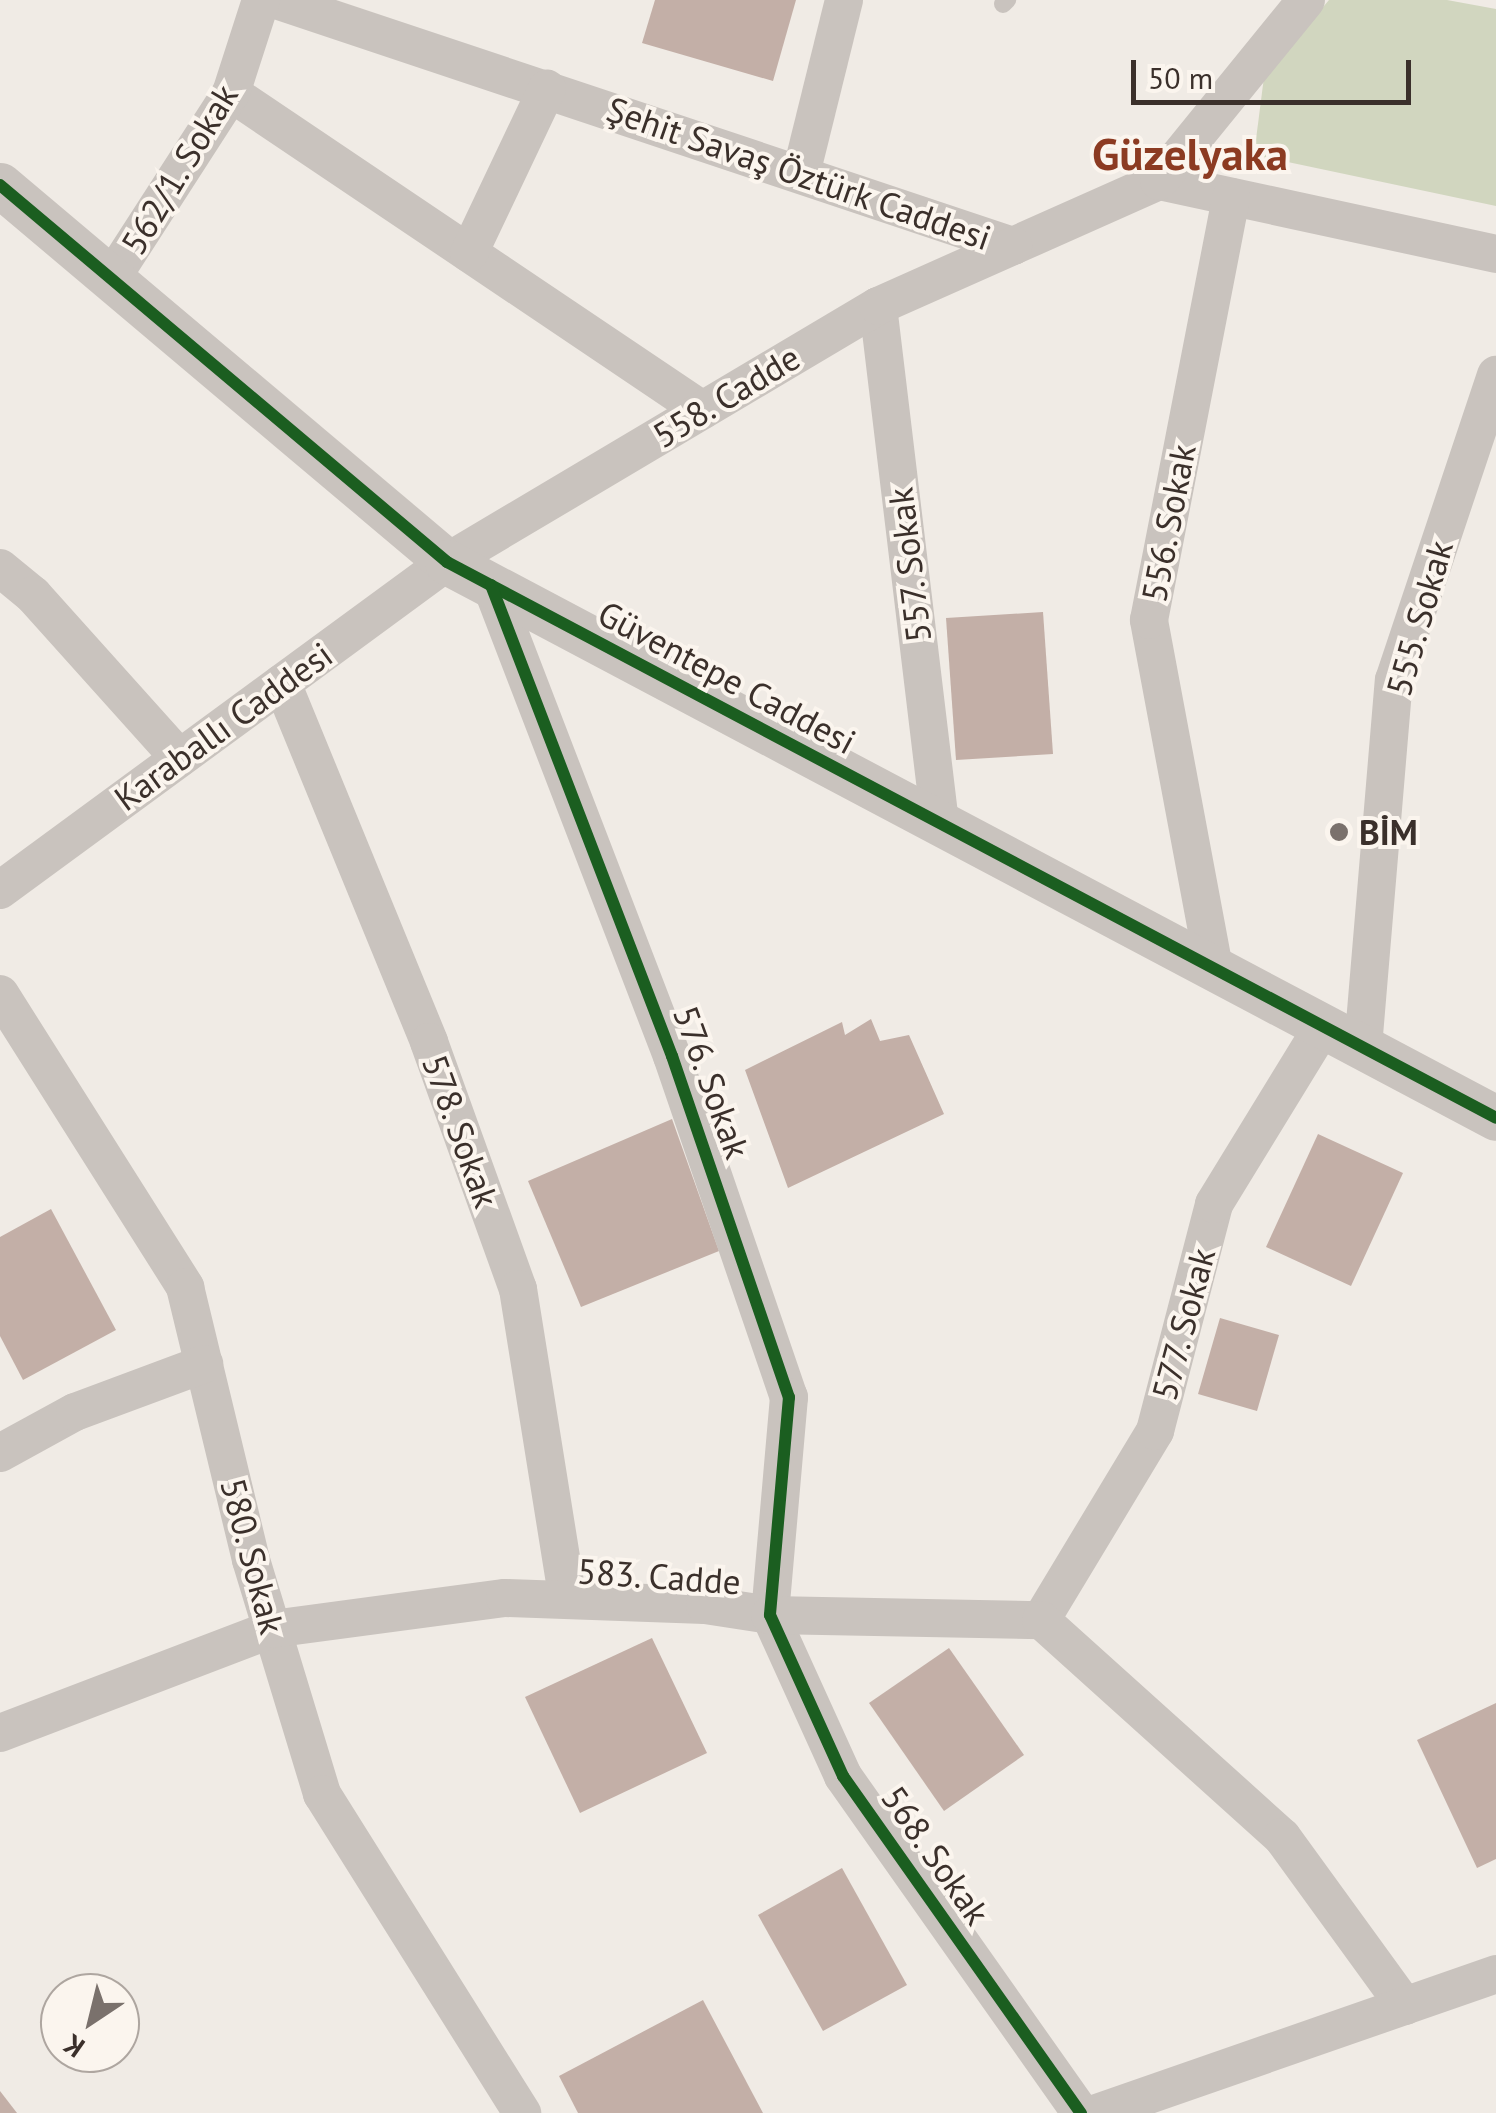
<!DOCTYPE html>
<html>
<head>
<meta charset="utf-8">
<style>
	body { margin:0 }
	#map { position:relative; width:1496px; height:2113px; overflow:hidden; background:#f0ebe5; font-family:"PT Sans",sans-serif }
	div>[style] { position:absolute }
	.green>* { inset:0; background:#d1d6bf }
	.building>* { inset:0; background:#c3afa7 }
	.service>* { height:18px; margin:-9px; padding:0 9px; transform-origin:9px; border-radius:9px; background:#c9c3be }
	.minor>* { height:38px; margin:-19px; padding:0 19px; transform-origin:19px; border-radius:19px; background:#c9c3be }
	.tertiary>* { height:45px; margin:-22.5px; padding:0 22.5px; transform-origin:22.5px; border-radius:22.5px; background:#c9c3be }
	.cycleway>* { height:12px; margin:-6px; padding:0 6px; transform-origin:6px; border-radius:6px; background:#1b5e20 }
	.dots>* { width:28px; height:28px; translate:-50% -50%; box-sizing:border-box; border:5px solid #fbf5ee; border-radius:50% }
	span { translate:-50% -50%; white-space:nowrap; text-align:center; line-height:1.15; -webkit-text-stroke:8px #fbf5ee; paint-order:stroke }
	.street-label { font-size:35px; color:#3b302b }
	.poi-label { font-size:35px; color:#3b302b; font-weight:700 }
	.left { translate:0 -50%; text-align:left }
	.district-label { font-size:45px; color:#8c3b22; font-weight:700 }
	.north { position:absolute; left:40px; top:1973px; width:100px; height:100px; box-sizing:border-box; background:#fbf5ee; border:2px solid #aea6a0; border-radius:50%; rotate:215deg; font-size:28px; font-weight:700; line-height:40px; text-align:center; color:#3b302b }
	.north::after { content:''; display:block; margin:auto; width:35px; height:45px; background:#7a716c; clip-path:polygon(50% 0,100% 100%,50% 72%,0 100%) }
	.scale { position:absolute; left:1131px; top:60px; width:280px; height:45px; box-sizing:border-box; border:5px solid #3b302b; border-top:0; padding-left:12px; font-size:30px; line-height:35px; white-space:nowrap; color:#3b302b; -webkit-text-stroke:8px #fbf5ee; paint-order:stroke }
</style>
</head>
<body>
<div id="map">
	<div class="green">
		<div style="clip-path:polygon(1329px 0,1447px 0,1496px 9px,1496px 206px,1254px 155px,1264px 77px)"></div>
	</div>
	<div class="building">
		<div style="clip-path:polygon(655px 0,796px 0,773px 81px,642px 43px)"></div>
		<div style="clip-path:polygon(1043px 612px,1053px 754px,956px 760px,946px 618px)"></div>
		<div style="clip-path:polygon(871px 1019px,880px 1041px,909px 1035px,944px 1114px,788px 1188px,745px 1070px,842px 1022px,845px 1035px)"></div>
		<div style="clip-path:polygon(672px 1119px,719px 1251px,581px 1307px,528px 1181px)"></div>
		<div style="clip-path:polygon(1318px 1134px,1403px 1173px,1351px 1286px,1266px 1247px)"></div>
		<div style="clip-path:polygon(51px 1209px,116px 1330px,23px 1380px,0 1336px,0 1237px)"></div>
		<div style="clip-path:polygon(1220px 1318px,1279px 1335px,1257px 1411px,1198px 1394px)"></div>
		<div style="clip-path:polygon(652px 1638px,707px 1753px,580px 1813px,525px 1697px)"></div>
		<div style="clip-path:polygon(949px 1648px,1024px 1755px,944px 1811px,869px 1703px)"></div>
		<div style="clip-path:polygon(1496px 1703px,1496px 1859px,1477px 1868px,1417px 1740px)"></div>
		<div style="clip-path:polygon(842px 1868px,907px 1985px,823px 2031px,758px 1915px)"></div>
		<div style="clip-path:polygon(703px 2000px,763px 2113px,578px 2113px,559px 2076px)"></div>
		<div style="clip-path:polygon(0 2091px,17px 2113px,0 2113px)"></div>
	</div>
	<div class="service">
		<div style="left:1003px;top:4px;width:6px;rotate:-45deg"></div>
	</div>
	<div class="minor">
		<div style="left:276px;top:0;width:777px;rotate:18.46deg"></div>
		<div style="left:1013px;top:246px;width:160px;rotate:-24deg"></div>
		<div style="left:1159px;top:181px;width:345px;rotate:12.2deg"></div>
		<div style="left:231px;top:93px;width:568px;rotate:33.94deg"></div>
		<div style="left:801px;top:174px;width:179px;rotate:-76.1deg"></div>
		<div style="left:1159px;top:181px;width:233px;rotate:-50.9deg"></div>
		<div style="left:469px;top:253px;width:182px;rotate:-64.6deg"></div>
		<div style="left:111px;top:279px;width:221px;rotate:-57.2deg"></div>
		<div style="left:231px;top:93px;width:98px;rotate:-72.1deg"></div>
		<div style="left:878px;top:306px;width:521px;rotate:83.16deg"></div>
		<div style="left:0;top:568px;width:43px;rotate:39.3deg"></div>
		<div style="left:33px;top:595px;width:219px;rotate:48.1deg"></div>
		<div style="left:491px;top:585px;width:505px;rotate:68.98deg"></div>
		<div style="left:672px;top:1056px;width:361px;rotate:71.1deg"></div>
		<div style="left:789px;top:1397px;width:219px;rotate:95deg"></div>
		<div style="left:770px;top:1615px;width:177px;rotate:65.6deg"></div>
		<div style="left:843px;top:1776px;width:413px;rotate:54.8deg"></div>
		<div style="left:282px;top:683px;width:388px;rotate:67.7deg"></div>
		<div style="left:429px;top:1042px;width:263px;rotate:70.2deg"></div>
		<div style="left:518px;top:1289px;width:315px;rotate:80.9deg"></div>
		<div style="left:0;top:890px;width:554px;rotate:-36.27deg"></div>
		<div style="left:447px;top:562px;width:501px;rotate:-30.71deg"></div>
		<div style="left:878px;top:306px;width:148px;rotate:-24deg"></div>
		<div style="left:1214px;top:968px;width:354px;rotate:-100.6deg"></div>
		<div style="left:1149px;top:620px;width:431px;rotate:-79deg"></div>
		<div style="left:0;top:994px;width:347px;rotate:57.7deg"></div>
		<div style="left:185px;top:1287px;width:281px;rotate:76.4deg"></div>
		<div style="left:251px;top:1560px;width:245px;rotate:73.1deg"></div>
		<div style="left:322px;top:1794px;width:377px;rotate:57.9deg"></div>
		<div style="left:1363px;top:1047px;width:368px;rotate:-85.2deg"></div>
		<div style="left:1394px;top:680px;width:322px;rotate:-71.5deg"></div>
		<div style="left:0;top:1453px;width:85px;rotate:-28.7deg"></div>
		<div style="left:75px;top:1412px;width:138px;rotate:-20.4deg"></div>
		<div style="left:1041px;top:1620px;width:221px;rotate:-58.9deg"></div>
		<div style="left:1155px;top:1431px;width:235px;rotate:-75.4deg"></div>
		<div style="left:1214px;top:1204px;width:209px;rotate:-58.5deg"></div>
		<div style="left:0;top:1733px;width:291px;rotate:-20.9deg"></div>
		<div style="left:272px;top:1629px;width:235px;rotate:-7.6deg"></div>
		<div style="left:505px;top:1598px;width:200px;rotate:2deg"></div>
		<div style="left:705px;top:1605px;width:66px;rotate:8.7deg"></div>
		<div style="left:770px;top:1615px;width:271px;rotate:1.1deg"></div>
		<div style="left:1041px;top:1620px;width:324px;rotate:42deg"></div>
		<div style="left:1282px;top:1837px;width:209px;rotate:54deg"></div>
		<div style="left:1097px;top:2113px;width:423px;rotate:-19.2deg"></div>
	</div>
	<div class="tertiary">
		<div style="left:0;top:185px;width:585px;rotate:40.14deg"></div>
		<div style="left:447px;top:562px;width:1187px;rotate:27.92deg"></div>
	</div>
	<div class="cycleway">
		<div style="left:0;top:185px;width:585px;rotate:40.14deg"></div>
		<div style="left:447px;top:562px;width:1187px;rotate:27.92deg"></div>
		<div style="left:491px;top:585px;width:505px;rotate:68.98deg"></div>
		<div style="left:672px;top:1056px;width:361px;rotate:71.1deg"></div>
		<div style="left:789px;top:1397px;width:219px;rotate:95deg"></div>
		<div style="left:770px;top:1615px;width:177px;rotate:65.6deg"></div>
		<div style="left:843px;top:1776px;width:413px;rotate:54.8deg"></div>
	</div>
	<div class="dots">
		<div style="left:1339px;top:832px;background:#7a716c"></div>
	</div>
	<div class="street-label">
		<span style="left:179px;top:169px;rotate:-59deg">562/1. Sokak</span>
		<span style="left:799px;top:173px;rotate:19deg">Şehit Savaş Öztürk Caddesi</span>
		<span style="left:726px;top:396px;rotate:-31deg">558. Cadde</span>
		<span style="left:1168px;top:523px;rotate:-79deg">556. Sokak</span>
		<span style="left:909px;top:565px;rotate:-97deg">557. Sokak</span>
		<span style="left:1419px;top:618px;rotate:-74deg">555. Sokak</span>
		<span style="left:727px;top:677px;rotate:28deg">Güventepe Caddesi</span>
		<span style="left:223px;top:726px;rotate:-36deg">Karaballı Caddesi</span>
		<span style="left:712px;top:1082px;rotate:70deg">576. Sokak</span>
		<span style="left:461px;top:1131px;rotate:70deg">578. Sokak</span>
		<span style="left:1183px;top:1324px;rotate:-75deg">577. Sokak</span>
		<span style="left:253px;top:1556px;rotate:75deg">580. Sokak</span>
		<span style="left:659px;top:1576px;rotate:4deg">583. Cadde</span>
		<span style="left:936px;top:1855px;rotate:55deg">568. Sokak</span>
	</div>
	<div class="poi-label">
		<span class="left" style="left:1359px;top:832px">BİM</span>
	</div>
	<div class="district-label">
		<span style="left:1190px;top:154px">Güzelyaka</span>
	</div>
	<div class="north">K</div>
	<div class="scale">50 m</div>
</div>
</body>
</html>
